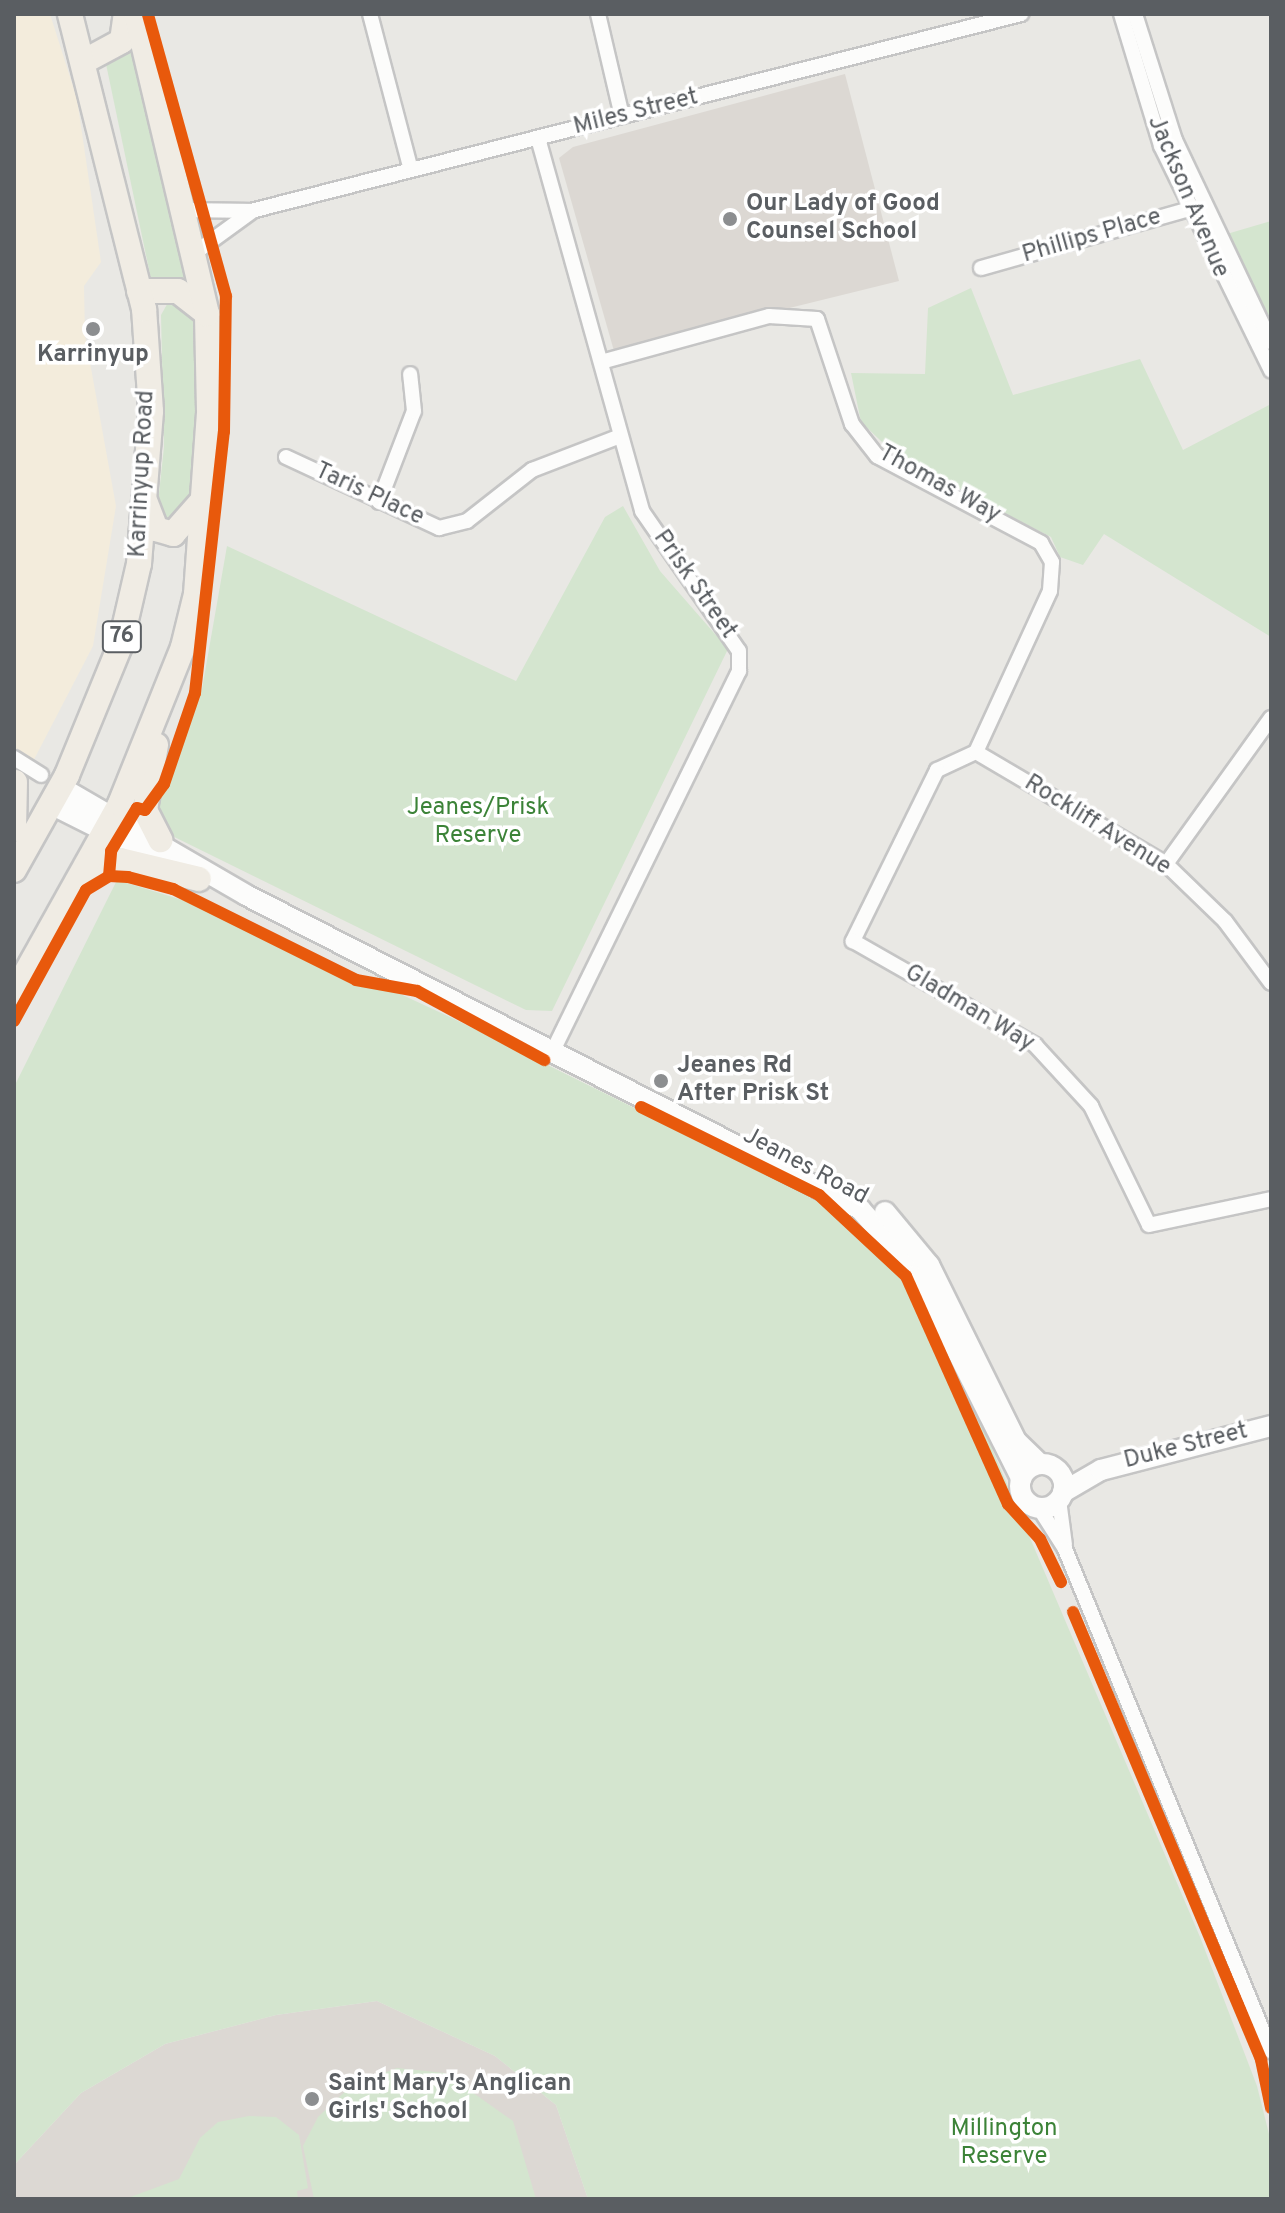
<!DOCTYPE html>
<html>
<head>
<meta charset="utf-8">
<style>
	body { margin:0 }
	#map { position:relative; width:1285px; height:2213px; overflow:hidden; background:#e9e8e4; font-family:Overpass,sans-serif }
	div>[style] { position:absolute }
	.commercial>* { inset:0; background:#f3ecdc }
	.education>* { inset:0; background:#dcd8d3 }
	.green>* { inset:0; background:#d4e5cf }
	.roads { filter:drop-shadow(2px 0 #c5c5c5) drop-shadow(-2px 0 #c5c5c5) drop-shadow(0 2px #c5c5c5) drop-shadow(0 -2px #c5c5c5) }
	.minor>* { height:14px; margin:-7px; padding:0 7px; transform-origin:7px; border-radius:7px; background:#fcfcfb }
	.secondary>* { height:20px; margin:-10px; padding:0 10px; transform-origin:10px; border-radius:10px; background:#fcfcfb }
	.secondary>.ring { margin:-10px; padding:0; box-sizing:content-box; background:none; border:20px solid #fcfcfb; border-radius:50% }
	.trunk>* { height:24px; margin:-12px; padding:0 12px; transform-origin:12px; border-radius:12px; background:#f0ece4 }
	.cycleway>* { height:12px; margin:-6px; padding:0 6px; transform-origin:6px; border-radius:6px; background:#e8590c }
	.dots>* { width:22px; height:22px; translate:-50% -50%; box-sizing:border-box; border:4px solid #fff; border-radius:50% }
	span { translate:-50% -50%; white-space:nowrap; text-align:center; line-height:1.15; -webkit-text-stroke:7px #fff; paint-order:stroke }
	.shield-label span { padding:2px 6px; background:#fff; border:2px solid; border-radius:6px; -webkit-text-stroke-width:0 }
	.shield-label { font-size:22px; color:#5a5e62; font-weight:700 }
	.street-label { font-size:24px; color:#5a5e62 }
	.poi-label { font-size:24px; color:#5a5e62; font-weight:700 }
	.left { translate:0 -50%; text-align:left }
	.park-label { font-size:24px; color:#3c8338 }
	.frame { position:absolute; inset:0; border:16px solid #5a5e62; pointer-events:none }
</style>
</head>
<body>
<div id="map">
	<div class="commercial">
		<div style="clip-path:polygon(14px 14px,50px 14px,77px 99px,101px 262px,84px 286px,85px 335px,116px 506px,93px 646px,14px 798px)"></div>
	</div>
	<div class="education">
		<div style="clip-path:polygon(845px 74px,899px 281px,614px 351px,559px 158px,573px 147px)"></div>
		<div style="clip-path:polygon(377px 2001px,495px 2056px,556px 2105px,588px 2199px,14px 2199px,14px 2165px,81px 2093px,165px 2044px,276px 2015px)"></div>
	</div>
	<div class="green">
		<div style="clip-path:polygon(136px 42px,193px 278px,151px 279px,106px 64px)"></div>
		<div style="clip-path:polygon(1271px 221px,1271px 333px,1220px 236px)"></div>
		<div style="clip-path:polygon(971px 288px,1013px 395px,1140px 359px,1183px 450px,1271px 404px,1271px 637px,1104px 534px,1083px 565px,1060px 557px,1051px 537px,900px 459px,861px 422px,851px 373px,925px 374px,928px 308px)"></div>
		<div style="clip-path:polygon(183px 297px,200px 325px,196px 496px,180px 521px,165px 522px,157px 512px,164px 447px,161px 315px,170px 299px)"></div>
		<div style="clip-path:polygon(623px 506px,660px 571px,728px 649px,552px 1011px,526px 1010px,148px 824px,202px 689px,227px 546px,516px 681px,605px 517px)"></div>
		<div style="clip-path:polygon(117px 880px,228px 914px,452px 1018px,823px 1201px,871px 1232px,907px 1282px,987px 1437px,1200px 1937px,1257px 2086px,1271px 2142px,1271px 2199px,588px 2199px,556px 2105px,495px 2056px,377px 2001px,276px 2015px,165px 2044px,81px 2093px,14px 2165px,14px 1087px)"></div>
		<div style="clip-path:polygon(397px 2068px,445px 2073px,513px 2121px,536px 2199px,314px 2199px,303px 2146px,318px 2117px,352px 2085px)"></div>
		<div style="clip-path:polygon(249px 2116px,276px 2117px,299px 2135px,308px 2188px,297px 2191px,298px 2199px,125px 2199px,179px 2179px,200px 2138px,218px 2122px)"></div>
	</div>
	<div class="roads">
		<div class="minor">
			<div style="left:370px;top:14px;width:161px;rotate:75.3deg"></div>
			<div style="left:598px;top:14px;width:105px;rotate:76.8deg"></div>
			<div style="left:1121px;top:14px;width:138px;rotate:73.1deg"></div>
			<div style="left:1161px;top:146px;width:250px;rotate:63.9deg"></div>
			<div style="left:1135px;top:14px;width:132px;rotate:72.4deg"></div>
			<div style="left:1175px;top:140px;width:224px;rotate:64.6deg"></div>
			<div style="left:538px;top:138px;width:387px;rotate:74.4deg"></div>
			<div style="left:642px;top:511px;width:170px;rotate:55.3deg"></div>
			<div style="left:739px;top:651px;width:20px;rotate:90deg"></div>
			<div style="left:739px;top:671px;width:425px;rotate:116.1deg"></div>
			<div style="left:187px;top:210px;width:64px;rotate:0.9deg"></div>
			<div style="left:251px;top:211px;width:795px;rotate:-14.35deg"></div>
			<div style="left:196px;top:252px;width:68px;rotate:-36deg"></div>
			<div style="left:981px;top:268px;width:223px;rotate:-15.8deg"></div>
			<div style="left:601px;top:362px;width:174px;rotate:-15.3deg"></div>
			<div style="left:769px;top:316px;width:48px;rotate:3.6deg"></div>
			<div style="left:817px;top:319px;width:111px;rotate:71.6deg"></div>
			<div style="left:852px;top:424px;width:41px;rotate:52deg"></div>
			<div style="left:877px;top:456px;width:186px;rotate:27.9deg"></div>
			<div style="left:1041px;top:543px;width:22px;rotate:60deg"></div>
			<div style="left:1052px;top:562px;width:29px;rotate:94deg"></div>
			<div style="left:1050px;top:591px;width:177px;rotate:114.7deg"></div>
			<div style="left:286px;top:457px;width:169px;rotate:24.9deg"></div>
			<div style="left:439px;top:528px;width:29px;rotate:-14deg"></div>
			<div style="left:467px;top:521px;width:83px;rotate:-38.1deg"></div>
			<div style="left:532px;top:470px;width:94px;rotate:-21.1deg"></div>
			<div style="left:379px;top:502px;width:97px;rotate:-69deg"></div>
			<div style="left:414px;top:411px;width:37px;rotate:-96deg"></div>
			<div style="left:976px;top:752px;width:43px;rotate:155.2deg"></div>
			<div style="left:937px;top:770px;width:191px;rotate:116.2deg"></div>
			<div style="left:853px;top:941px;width:210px;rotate:29.7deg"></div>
			<div style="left:1035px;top:1045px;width:83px;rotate:47.4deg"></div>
			<div style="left:1091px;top:1106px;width:132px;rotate:64deg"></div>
			<div style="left:1149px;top:1225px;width:125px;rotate:-12deg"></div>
			<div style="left:976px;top:752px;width:221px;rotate:30.5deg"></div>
			<div style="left:1166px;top:864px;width:82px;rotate:44deg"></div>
			<div style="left:1225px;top:921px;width:77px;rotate:53.4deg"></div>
			<div style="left:14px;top:758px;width:32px;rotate:32deg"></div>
			<div style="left:1166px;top:864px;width:180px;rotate:-54.3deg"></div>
			<div style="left:1059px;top:1500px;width:45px;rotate:82.4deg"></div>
			<div style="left:1039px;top:1508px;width:49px;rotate:57.6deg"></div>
			<div style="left:1065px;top:1549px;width:543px;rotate:67.69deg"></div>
		</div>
		<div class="secondary">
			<div style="left:60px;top:787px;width:215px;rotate:30.1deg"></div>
			<div style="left:246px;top:895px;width:690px;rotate:27.09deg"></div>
			<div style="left:860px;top:1209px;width:87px;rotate:48.3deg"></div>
			<div style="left:918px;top:1274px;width:229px;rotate:63.2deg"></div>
			<div style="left:51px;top:804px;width:140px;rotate:26.7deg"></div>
			<div style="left:885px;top:1212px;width:69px;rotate:50.3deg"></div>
			<div style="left:929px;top:1265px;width:196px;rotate:63.7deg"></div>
			<div style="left:1016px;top:1441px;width:33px;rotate:44deg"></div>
			<div class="ring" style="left:1020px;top:1464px;width:24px;height:24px"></div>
			<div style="left:1063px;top:1492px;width:44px;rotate:-30.1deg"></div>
			<div style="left:1101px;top:1470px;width:176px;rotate:-14.5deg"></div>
		</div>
		<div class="trunk">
			<div style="left:83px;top:62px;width:44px;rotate:-28.3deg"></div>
			<div style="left:122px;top:41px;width:27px;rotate:-82deg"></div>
			<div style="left:139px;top:291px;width:39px"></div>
			<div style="left:178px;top:291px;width:37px;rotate:38deg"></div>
			<div style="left:146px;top:503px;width:28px;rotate:69deg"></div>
			<div style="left:156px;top:529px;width:18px;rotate:16deg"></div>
			<div style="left:173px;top:534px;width:45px;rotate:-48.6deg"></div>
			<div style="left:156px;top:745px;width:66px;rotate:99.6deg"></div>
			<div style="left:145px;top:810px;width:34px;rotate:63deg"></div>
			<div style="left:14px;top:829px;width:47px;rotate:-88.8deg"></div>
			<div style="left:14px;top:870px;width:109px;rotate:-60.8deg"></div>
			<div style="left:67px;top:775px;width:139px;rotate:-67.7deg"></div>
			<div style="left:120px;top:646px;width:84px;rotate:-77deg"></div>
			<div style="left:139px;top:564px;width:153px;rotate:-85.5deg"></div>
			<div style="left:151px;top:411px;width:102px;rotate:-93.9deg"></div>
			<div style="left:144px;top:309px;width:304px;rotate:-104.1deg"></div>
			<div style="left:80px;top:878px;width:44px;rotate:-24.2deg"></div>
			<div style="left:120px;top:860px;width:81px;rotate:13.5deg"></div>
			<div style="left:14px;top:994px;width:218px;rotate:-60.8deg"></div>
			<div style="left:120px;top:804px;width:169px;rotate:-68.1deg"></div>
			<div style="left:183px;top:647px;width:55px;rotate:-76.2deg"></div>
			<div style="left:196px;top:594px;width:183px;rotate:-85.9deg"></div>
			<div style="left:209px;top:411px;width:97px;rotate:-91.2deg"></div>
			<div style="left:207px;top:314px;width:308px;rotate:-103.3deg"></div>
		</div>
	</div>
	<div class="cycleway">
		<div style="left:109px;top:876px;width:25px;rotate:-85deg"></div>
		<div style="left:111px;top:851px;width:50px;rotate:-58.8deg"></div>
		<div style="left:137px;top:808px;width:8px;rotate:14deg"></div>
		<div style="left:145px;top:810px;width:32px;rotate:-54deg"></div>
		<div style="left:164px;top:784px;width:96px;rotate:-71.2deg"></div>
		<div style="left:195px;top:693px;width:263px;rotate:-83.7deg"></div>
		<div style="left:224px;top:432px;width:136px;rotate:-89.2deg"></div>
		<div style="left:226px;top:296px;width:293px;rotate:-105.5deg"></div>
		<div style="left:14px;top:1021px;width:149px;rotate:-61.2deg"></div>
		<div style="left:86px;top:890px;width:27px;rotate:-31deg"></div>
		<div style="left:109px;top:876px;width:19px;rotate:3deg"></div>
		<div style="left:128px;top:877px;width:47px;rotate:14.9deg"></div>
		<div style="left:173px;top:889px;width:204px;rotate:26.4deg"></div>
		<div style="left:356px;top:980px;width:62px;rotate:10.2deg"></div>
		<div style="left:417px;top:991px;width:145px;rotate:28.5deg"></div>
		<div style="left:641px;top:1107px;width:199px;rotate:26.3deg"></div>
		<div style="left:819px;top:1195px;width:119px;rotate:43deg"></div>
		<div style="left:906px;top:1276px;width:250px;rotate:65.9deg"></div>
		<div style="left:1008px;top:1504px;width:47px;rotate:47.6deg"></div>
		<div style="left:1040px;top:1539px;width:48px;rotate:64deg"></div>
		<div style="left:1073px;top:1612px;width:486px;rotate:67.2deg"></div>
		<div style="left:1261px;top:2060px;width:49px;rotate:78.2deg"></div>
	</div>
	<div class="dots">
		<div style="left:730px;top:219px;background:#8c8e90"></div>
		<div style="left:93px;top:329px;background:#8c8e90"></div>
		<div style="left:661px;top:1081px;background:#8c8e90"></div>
		<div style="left:312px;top:2099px;background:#8c8e90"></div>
	</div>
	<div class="shield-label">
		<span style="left:122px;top:637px">76</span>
	</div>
	<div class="street-label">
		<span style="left:636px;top:113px;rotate:-14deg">Miles Street</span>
		<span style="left:1187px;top:197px;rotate:67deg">Jackson Avenue</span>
		<span style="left:1092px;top:237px;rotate:-16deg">Phillips Place</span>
		<span style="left:143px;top:474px;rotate:-87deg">Karrinyup Road</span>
		<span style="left:939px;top:485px;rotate:29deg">Thomas Way</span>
		<span style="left:369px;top:495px;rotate:25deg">Taris Place</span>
		<span style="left:694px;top:585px;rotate:55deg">Prisk Street</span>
		<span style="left:1097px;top:826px;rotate:32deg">Rockliff Avenue</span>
		<span style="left:969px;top:1009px;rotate:31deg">Gladman Way</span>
		<span style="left:805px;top:1167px;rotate:28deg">Jeanes Road</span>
		<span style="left:1186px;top:1447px;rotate:-14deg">Duke Street</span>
	</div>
	<div class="poi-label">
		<span class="left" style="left:746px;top:219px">Our Lady of Good<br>Counsel School</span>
		<span style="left:93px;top:356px">Karrinyup</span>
		<span class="left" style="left:677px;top:1081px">Jeanes Rd<br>After Prisk St</span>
		<span class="left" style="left:328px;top:2099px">Saint Mary's Anglican<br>Girls' School</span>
	</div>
	<div class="park-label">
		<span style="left:478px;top:823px">Jeanes/Prisk<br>Reserve</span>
		<span style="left:1004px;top:2144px">Millington<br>Reserve</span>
	</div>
	<div class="frame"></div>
</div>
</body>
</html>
